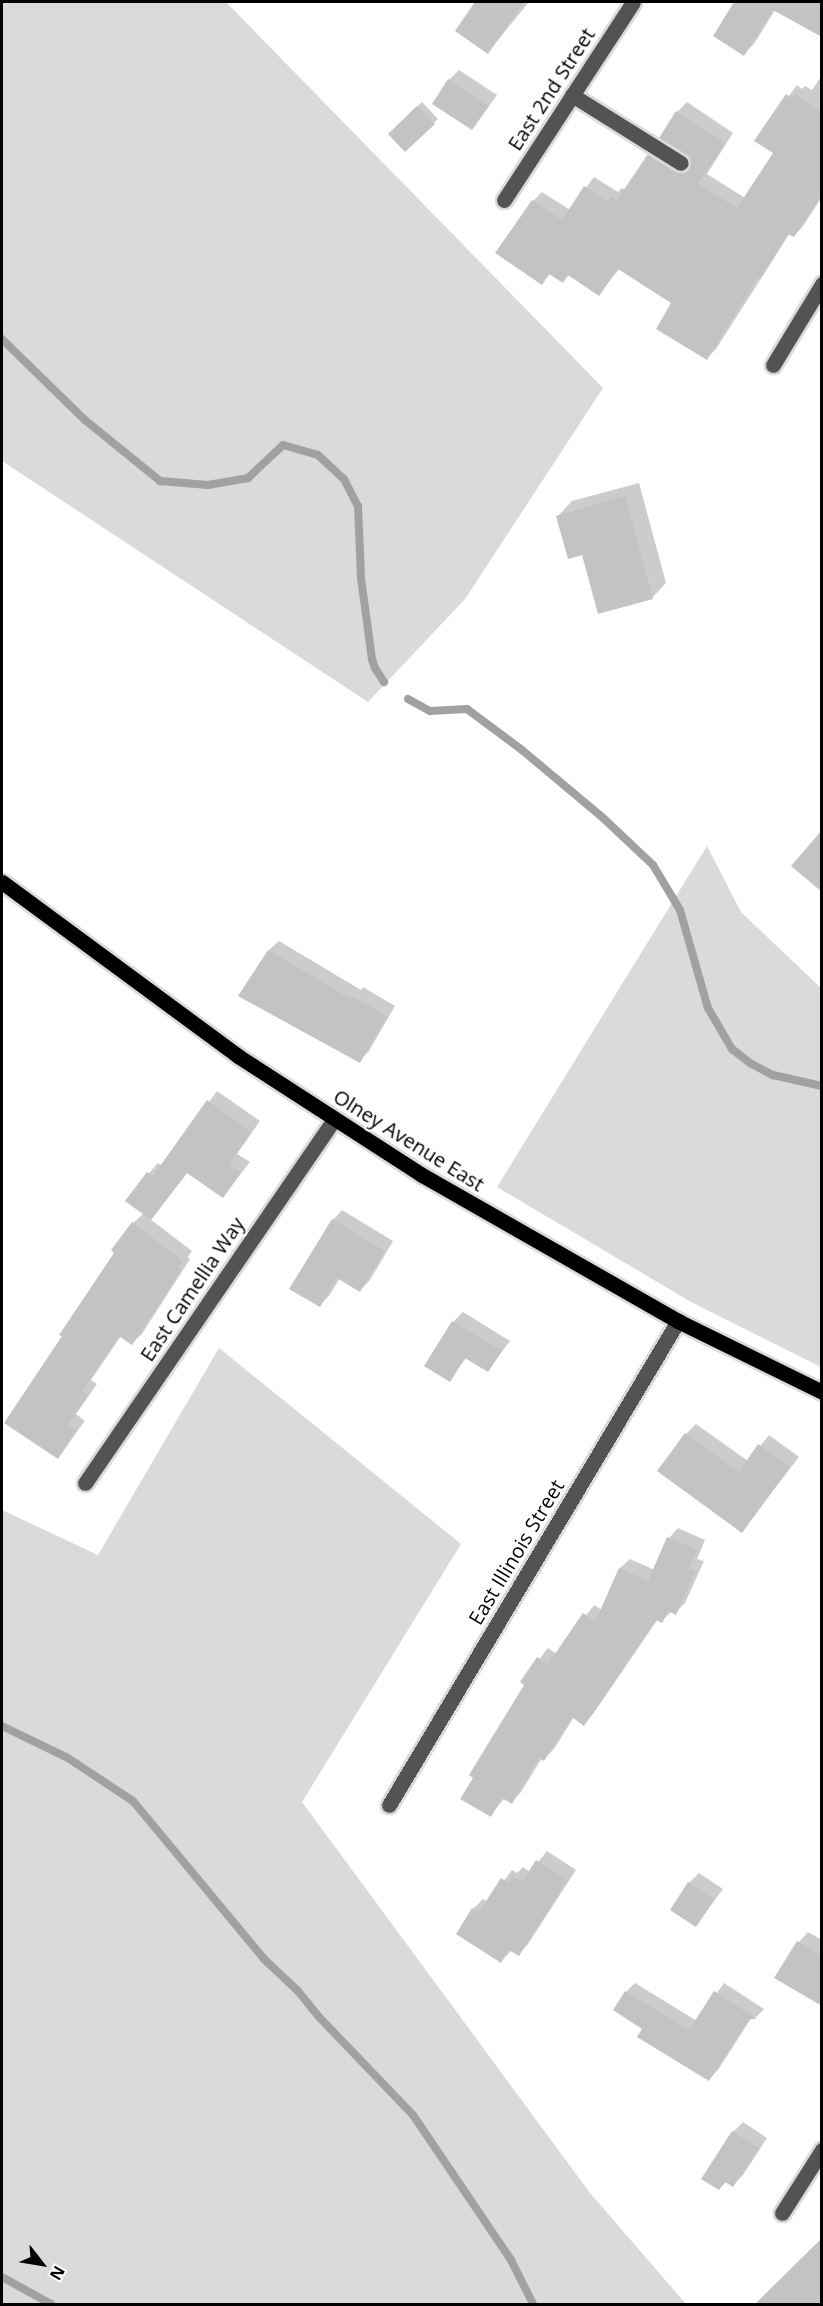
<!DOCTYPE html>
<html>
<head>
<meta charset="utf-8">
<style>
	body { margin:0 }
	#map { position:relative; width:823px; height:2306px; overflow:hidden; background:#fff; font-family:"Open Sans",sans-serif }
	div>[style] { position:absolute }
	.green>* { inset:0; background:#dadada }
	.shadow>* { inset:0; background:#0003 }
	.stream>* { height:8px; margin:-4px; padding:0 4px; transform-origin:4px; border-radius:4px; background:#a1a1a1 }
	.building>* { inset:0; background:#c3c3c3 }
	.roads { filter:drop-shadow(2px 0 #dbdbdb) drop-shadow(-2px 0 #dbdbdb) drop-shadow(0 2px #dbdbdb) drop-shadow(0 -2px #dbdbdb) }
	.minor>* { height:15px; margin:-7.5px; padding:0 7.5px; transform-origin:7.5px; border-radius:7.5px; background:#535353 }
	.major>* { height:15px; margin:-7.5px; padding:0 7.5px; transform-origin:7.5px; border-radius:7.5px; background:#000 }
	span { translate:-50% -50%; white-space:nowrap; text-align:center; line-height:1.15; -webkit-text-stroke:4.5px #fff; paint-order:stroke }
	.street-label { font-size:20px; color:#000 }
	.frame { position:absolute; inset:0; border:3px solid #000; pointer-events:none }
	.north { position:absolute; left:12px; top:2234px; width:60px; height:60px; -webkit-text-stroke:4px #fff; paint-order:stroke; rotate:121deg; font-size:16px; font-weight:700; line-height:24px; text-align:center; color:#000 }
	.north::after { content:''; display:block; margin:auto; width:21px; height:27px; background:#000; clip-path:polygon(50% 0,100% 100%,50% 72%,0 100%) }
</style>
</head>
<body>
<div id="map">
	<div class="green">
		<div style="clip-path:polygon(2px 2px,226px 2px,603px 388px,465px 599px,368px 702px,2px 461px)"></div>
		<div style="clip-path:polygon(707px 846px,741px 912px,821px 988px,821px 1367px,691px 1302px,497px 1187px)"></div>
		<div style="clip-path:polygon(219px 1348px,461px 1544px,302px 1802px,590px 2193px,686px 2304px,2px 2304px,2px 1510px,98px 1555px)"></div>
	</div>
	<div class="shadow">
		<div style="clip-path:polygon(478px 2px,529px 2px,488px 52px,457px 31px)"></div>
		<div style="clip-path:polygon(736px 2px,780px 2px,754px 44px,744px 54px,715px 35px)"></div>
		<div style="clip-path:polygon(459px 70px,497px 95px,472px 129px,449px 80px)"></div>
		<div style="clip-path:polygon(822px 75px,822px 197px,803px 226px,794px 236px,790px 233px,716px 349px,706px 359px,673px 303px,620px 268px,598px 294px,570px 274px,563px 281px,551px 273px,542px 283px,533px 201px,542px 192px,570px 210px,594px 177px,618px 192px,622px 188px,626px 190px,659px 146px,686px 162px,692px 162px,677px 112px,687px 102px,733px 133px,707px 174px,745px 198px,775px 153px,756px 140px,797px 85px,802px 89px,805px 86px,812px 90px)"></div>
		<div style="clip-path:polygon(422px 102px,438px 119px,405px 150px,390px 134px)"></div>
		<div style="clip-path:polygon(639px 483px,666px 583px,652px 598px,583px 553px,558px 516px,572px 501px)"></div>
		<div style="clip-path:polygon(279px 941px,361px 990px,363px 987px,395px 1006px,369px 1051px,359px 1061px,269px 950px)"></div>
		<div style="clip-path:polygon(217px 1091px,260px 1121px,237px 1154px,250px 1162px,223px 1196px,188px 1172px,150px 1219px,192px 1251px,188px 1257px,190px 1259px,142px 1334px,132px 1343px,121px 1336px,91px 1380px,97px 1384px,76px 1414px,85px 1421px,57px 1457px,64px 1336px,133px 1223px,144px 1213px,128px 1200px,149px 1173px,158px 1163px,162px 1166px)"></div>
		<div style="clip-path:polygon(342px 1210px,393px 1241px,370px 1280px,360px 1290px,340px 1278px,329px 1296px,320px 1305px,333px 1220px)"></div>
		<div style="clip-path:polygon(463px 1312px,510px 1341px,488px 1370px,467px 1357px,449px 1380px,426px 1366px,453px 1322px)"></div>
		<div style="clip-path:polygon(696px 1424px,748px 1461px,769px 1435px,799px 1457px,742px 1531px,686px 1434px)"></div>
		<div style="clip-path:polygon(678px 1528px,705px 1540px,697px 1559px,704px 1561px,685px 1603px,675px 1613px,672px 1611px,662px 1621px,658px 1619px,593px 1714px,584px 1724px,574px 1717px,554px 1749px,544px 1759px,542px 1758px,521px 1792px,512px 1802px,505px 1798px,490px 1815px,526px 1684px,522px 1682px,548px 1648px,557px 1654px,594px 1605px,602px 1610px,620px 1568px,630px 1559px,655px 1570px,669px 1538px)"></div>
		<div style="clip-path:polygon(547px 1851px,576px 1870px,528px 1944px,519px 1954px,511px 1951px,501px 1961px,473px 1909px,483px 1899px,488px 1902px,512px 1870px,517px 1873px,523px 1867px,530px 1872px)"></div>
		<div style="clip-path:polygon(699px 1873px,723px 1889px,696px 1925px,689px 1883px)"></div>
		<div style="clip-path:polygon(808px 1932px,822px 1940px,822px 1996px,777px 1978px,799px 1942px)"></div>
		<div style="clip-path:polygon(635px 1983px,697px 2021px,724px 1983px,764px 2009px,756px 2017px,752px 2017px,718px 2070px,709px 2079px,626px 1992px)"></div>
		<div style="clip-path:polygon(743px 2122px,767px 2138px,743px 2175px,733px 2185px,727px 2181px,719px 2189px,733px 2132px)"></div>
		<div style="clip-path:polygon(822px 2240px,822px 2304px,767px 2304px,762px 2299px)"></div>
	</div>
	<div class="stream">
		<div style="left:2px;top:339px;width:116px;rotate:44.3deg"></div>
		<div style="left:85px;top:420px;width:97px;rotate:39.1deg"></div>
		<div style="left:160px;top:481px;width:48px;rotate:4.8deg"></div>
		<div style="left:208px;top:485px;width:41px;rotate:-9.9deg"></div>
		<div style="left:248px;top:478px;width:48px;rotate:-43.3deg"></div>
		<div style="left:283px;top:445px;width:36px;rotate:16deg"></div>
		<div style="left:318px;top:455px;width:35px;rotate:43deg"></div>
		<div style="left:344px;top:479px;width:30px;rotate:63deg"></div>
		<div style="left:358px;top:506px;width:72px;rotate:87.6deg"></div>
		<div style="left:361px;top:578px;width:82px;rotate:82.3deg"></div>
		<div style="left:372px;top:659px;width:9px;rotate:72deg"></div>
		<div style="left:375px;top:668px;width:17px;rotate:57deg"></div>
		<div style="left:408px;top:699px;width:25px;rotate:29deg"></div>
		<div style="left:430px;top:711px;width:37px;rotate:-3deg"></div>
		<div style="left:467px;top:709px;width:69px;rotate:36.7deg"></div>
		<div style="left:522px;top:750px;width:103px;rotate:39.9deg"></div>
		<div style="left:601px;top:816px;width:71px;rotate:43.3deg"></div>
		<div style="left:653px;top:865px;width:52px;rotate:59deg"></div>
		<div style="left:680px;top:910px;width:102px;rotate:74.1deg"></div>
		<div style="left:708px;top:1008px;width:48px;rotate:59.7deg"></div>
		<div style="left:732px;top:1049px;width:23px;rotate:38deg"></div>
		<div style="left:750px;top:1063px;width:26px;rotate:28deg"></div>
		<div style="left:773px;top:1075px;width:50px;rotate:12.7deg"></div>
		<div style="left:2px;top:1726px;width:73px;rotate:25.9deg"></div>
		<div style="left:68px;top:1758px;width:78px;rotate:33.5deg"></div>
		<div style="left:133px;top:1801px;width:205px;rotate:50.3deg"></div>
		<div style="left:264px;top:1959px;width:47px;rotate:43.3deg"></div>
		<div style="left:298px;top:1991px;width:35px;rotate:51deg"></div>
		<div style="left:320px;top:2018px;width:134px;rotate:46.2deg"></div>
		<div style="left:413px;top:2115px;width:175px;rotate:55.9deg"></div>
		<div style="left:511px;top:2260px;width:49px;rotate:63.4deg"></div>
		<div style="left:2px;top:2277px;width:56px;rotate:28.9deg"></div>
	</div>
	<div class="building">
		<div style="clip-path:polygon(475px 2px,524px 2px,488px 54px,455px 31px)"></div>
		<div style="clip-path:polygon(734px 2px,822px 2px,822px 37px,773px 10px,744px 56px,713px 36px)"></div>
		<div style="clip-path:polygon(448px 79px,489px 106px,472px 130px,432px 104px)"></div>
		<div style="clip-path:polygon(786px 94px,792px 98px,795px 94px,822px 113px,822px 194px,794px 237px,788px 234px,760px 279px,758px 277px,707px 360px,656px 329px,671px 303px,618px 269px,599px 296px,568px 275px,563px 283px,549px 274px,542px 285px,495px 253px,532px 200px,562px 220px,584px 186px,608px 201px,612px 196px,617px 200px,648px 154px,676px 171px,686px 171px,691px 164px,689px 158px,659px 138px,676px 111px,725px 143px,698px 184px,737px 208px,773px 153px,754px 141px)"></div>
		<div style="clip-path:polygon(417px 106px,435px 124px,405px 152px,388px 134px)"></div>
		<div style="clip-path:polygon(625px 496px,653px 599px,598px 614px,582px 555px,568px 559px,556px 516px)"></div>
		<div style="clip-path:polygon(822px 830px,822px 892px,791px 866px)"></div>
		<div style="clip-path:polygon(268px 950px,351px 999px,352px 996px,387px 1016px,360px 1063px,238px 996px)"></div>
		<div style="clip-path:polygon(207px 1100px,251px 1132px,229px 1164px,241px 1173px,223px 1198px,187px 1173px,151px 1220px,125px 1201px,147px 1172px,153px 1176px)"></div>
		<div style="clip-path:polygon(332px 1219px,385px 1251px,360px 1292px,337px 1278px,320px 1307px,289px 1289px)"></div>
		<div style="clip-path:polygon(132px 1222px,183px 1261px,179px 1267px,182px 1269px,132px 1345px,119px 1336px,82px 1391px,88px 1395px,68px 1425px,77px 1431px,58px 1459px,4px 1423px,62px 1336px,59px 1335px,114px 1253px,111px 1250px)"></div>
		<div style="clip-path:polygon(452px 1321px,502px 1351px,488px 1372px,465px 1358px,450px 1382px,424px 1366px)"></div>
		<div style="clip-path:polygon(685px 1433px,739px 1472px,758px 1444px,790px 1467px,742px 1533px,657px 1471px)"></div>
		<div style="clip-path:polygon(667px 1537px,697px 1550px,689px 1569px,695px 1571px,676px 1615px,668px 1611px,662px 1623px,656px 1620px,584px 1726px,572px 1717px,544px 1761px,539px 1758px,512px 1804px,502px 1798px,491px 1817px,460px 1799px,473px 1778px,469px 1775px,524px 1685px,520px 1682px,537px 1657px,548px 1664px,583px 1613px,595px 1622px,619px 1568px,648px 1581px)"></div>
		<div style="clip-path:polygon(536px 1860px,567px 1880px,519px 1956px,509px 1950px,501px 1963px,456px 1934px,472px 1908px,479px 1912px,501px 1878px,508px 1883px,512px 1876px,522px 1882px)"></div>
		<div style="clip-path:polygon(688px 1882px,715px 1899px,696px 1927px,670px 1910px)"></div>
		<div style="clip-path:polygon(797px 1941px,822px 1956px,822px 2006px,774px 1978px)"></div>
		<div style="clip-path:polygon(625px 1991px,689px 2030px,714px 1991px,757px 2019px,749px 2019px,709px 2081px,637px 2037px,642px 2029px,613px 2010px)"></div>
		<div style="clip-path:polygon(732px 2131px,759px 2148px,733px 2187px,725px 2182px,719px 2190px,701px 2179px)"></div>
		<div style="clip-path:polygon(822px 2238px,822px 2304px,755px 2304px)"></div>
	</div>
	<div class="roads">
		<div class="minor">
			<div style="left:572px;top:95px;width:128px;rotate:32deg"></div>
			<div style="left:504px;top:200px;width:236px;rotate:-56.9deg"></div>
			<div style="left:773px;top:365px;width:95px;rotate:-58.8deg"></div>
			<div style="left:85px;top:1483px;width:441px;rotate:-55.6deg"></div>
			<div style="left:389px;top:1805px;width:564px;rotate:-59.16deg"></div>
			<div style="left:782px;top:2213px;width:75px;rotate:-57.6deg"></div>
		</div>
		<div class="major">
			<div style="left:2px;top:882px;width:293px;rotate:36.4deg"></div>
			<div style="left:238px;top:1056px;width:219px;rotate:32.9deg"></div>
			<div style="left:422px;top:1175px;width:295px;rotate:29.7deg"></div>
			<div style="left:678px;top:1321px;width:161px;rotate:26.2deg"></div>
		</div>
	</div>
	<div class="street-label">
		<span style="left:551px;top:89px;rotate:-57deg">East 2nd Street</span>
		<span style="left:409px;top:1140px;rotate:32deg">Olney Avenue East</span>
		<span style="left:192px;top:1289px;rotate:-56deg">East Camellia Way</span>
		<span style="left:516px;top:1552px;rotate:-59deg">East Illinois Street</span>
	</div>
	<div class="frame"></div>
	<div class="north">N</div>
</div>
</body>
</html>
